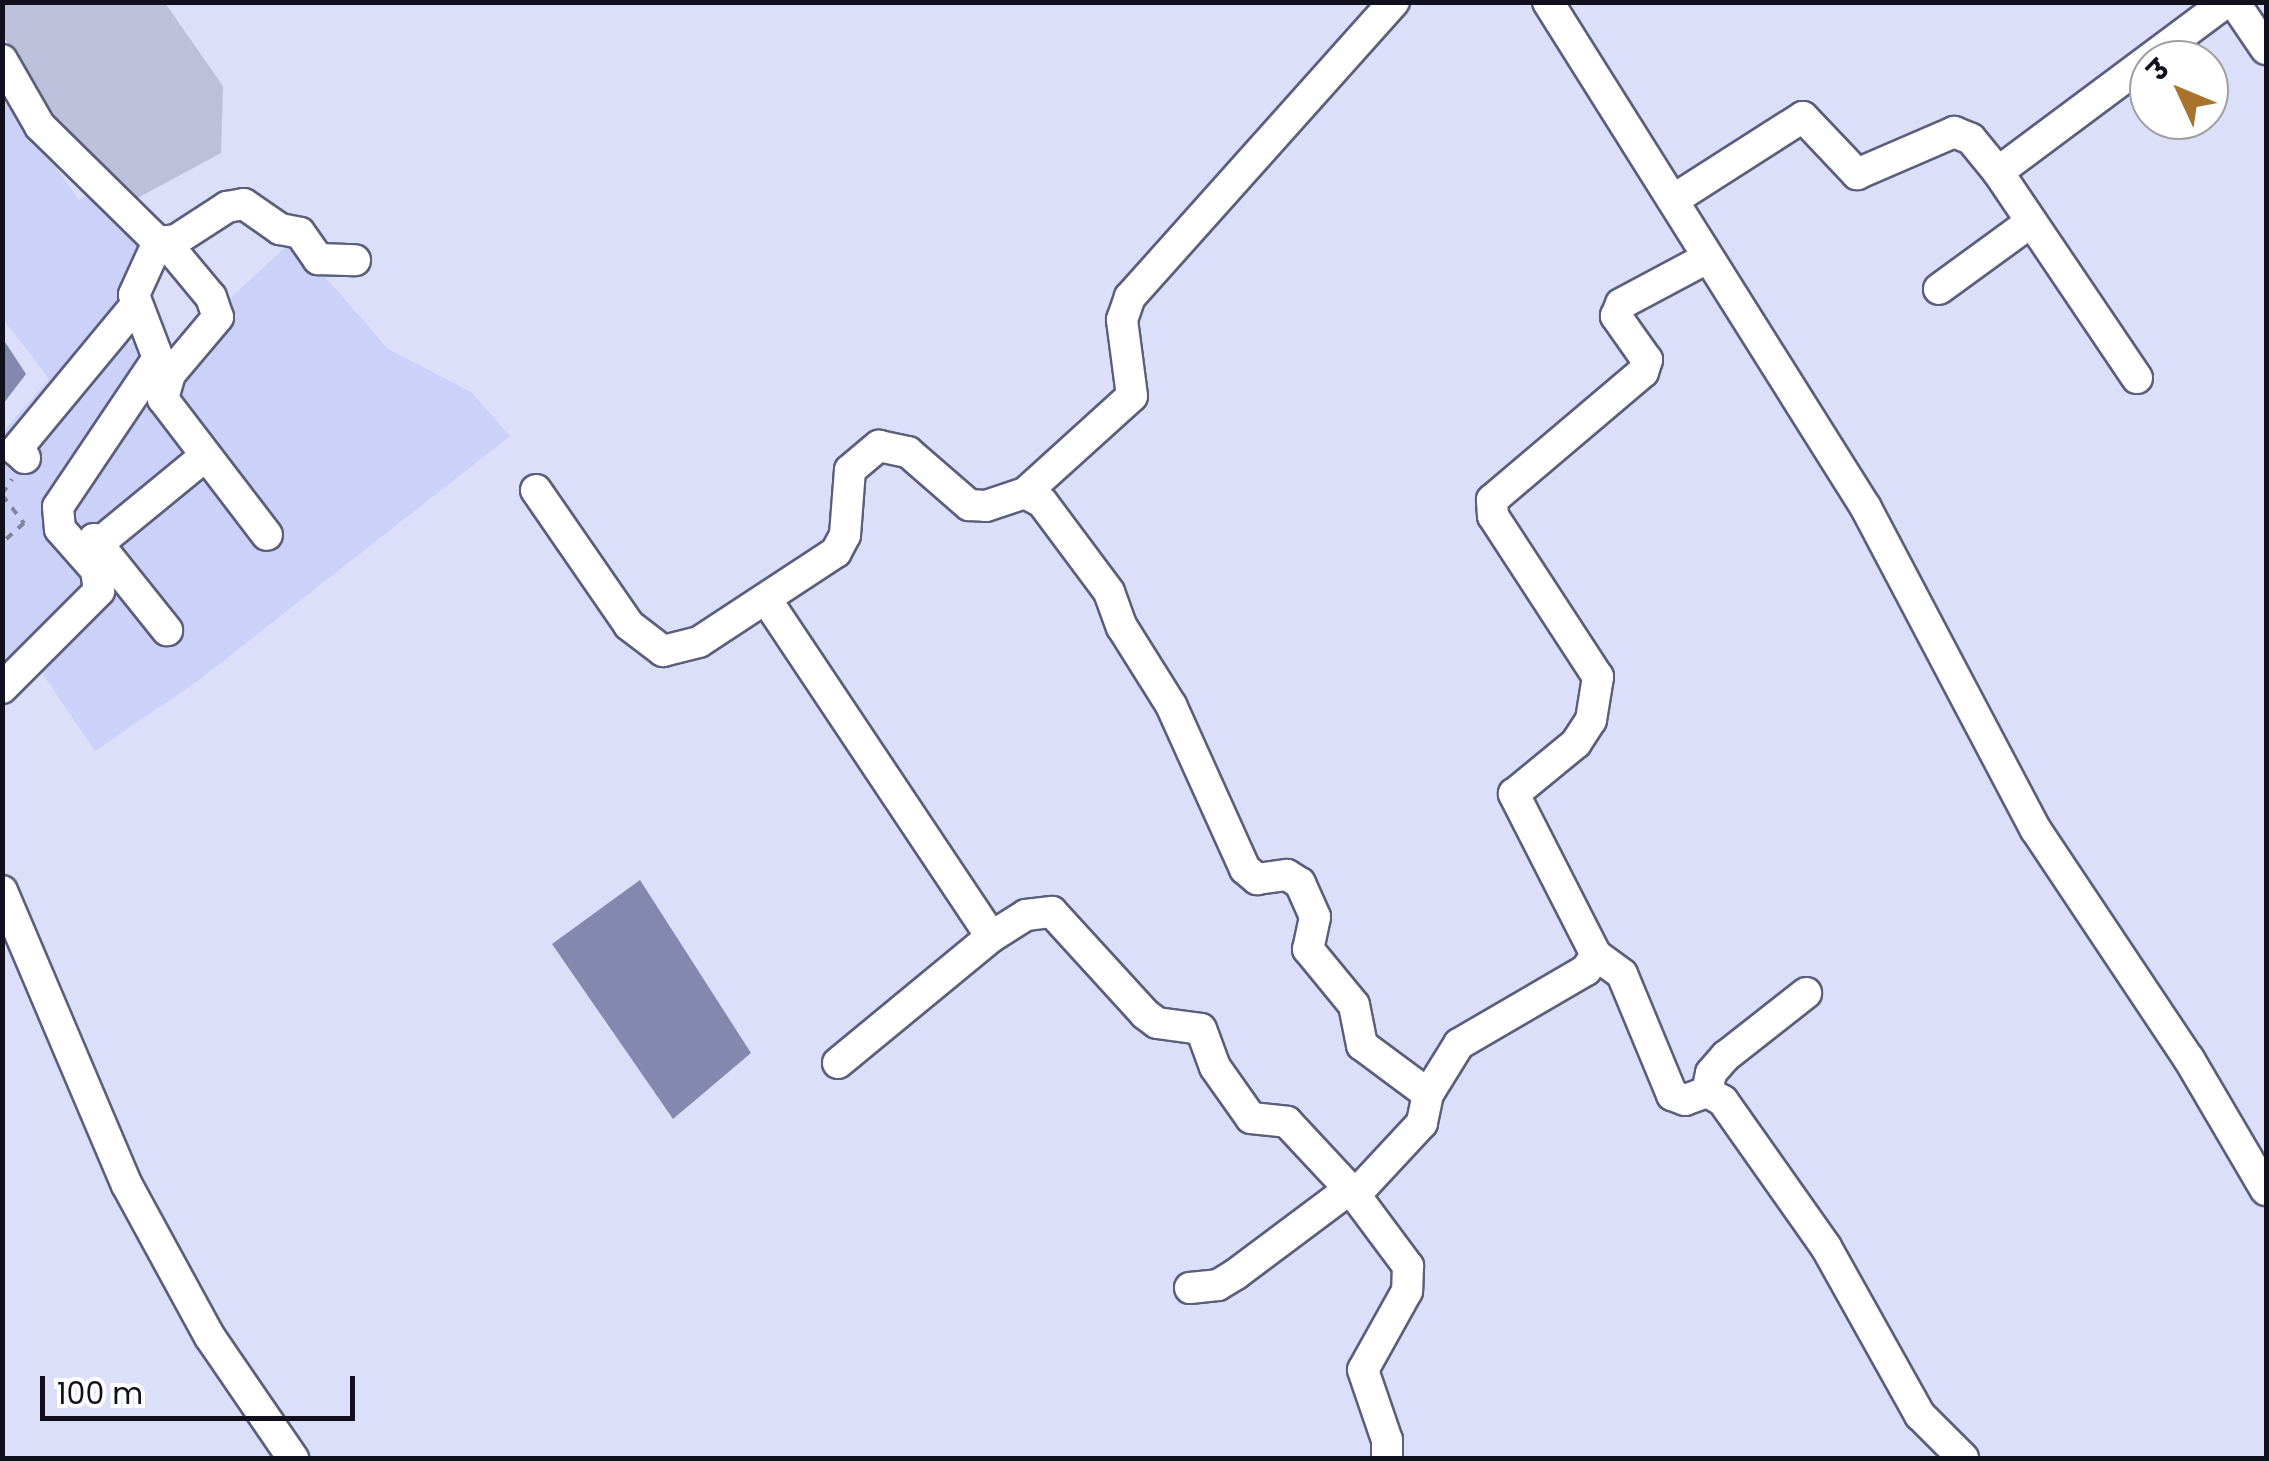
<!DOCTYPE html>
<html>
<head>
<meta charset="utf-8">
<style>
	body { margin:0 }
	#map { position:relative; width:2269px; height:1461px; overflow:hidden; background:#dbdffa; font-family:Poppins,"Noto Sans Devanagari",sans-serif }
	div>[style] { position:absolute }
	.built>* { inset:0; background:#ccd1fa }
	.green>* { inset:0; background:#bcc0da }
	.water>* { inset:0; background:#8488af }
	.path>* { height:4px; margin-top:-2px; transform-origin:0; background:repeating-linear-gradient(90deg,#83869a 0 8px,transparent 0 16px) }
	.roads { filter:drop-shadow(2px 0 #5b5f7c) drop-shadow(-2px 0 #5b5f7c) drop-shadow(0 2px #5b5f7c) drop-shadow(0 -2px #5b5f7c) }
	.minor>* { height:30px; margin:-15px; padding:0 15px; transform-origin:15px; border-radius:15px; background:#fff }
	span { translate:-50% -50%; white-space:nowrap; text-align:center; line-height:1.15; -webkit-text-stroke:9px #fff; paint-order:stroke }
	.frame { position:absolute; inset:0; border:5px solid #10111c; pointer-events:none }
	.north { position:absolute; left:2129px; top:40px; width:100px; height:100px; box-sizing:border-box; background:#fff; border:2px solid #9fa0a4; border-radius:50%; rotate:314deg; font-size:28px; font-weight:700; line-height:40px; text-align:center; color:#10111c }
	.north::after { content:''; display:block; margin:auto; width:35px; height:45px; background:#a9732e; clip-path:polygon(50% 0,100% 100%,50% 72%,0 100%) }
	.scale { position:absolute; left:40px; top:1376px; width:315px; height:45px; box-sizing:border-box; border:5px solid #10111c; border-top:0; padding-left:12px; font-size:30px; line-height:35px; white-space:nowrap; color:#10111c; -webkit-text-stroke:8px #fff; paint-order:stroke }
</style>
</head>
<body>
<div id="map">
	<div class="built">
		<div style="clip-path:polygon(2px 90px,79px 200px,95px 191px,143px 250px,111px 334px,123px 346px,146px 336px,149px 346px,41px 516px,87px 575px,88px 593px,3px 674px,3px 432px,49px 379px,3px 319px)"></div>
		<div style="clip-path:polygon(293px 240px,388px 349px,471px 392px,510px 436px,199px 680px,95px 751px,36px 664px,111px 588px,64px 524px,66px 508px,207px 320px)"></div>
	</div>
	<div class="green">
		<div style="clip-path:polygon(2px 3px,165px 3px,223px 86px,221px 153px,132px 201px,60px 138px,3px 35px)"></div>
	</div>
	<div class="water">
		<div style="clip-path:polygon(3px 339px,26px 374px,3px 404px,2px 404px)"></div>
		<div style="clip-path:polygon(640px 880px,751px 1053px,673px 1119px,552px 944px)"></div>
	</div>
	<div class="path">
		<div style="left:2px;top:494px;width:18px;rotate:-56deg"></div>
		<div style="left:2px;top:495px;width:36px;rotate:52deg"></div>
		<div style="left:24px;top:523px;width:30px;rotate:138deg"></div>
	</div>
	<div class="roads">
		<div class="minor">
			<div style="left:1548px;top:2px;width:598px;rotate:57.85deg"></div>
			<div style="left:1866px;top:508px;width:364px;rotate:62.2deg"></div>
			<div style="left:2036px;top:830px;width:275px;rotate:56.3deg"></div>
			<div style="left:2189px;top:1059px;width:152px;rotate:59.6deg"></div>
			<div style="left:2234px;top:2px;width:57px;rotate:55.8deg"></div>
			<div style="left:2px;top:60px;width:76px;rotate:60.1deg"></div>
			<div style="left:40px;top:126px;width:165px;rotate:44.5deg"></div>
			<div style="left:158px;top:242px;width:58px;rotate:114.4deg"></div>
			<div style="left:134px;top:295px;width:67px;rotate:69.1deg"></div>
			<div style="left:158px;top:358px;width:179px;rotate:123.9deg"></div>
			<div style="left:58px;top:507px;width:22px;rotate:85deg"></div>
			<div style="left:60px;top:529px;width:55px;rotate:48.7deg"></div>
			<div style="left:96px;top:570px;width:21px;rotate:82deg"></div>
			<div style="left:99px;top:591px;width:137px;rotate:135deg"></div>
			<div style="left:1673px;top:200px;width:154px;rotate:-32.6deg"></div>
			<div style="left:1803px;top:117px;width:79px;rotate:46.5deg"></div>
			<div style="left:1857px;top:174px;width:106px;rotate:-23.4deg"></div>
			<div style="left:1954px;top:132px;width:18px;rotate:22deg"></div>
			<div style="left:1971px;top:139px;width:43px;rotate:50.7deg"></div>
			<div style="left:158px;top:242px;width:18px;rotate:-6deg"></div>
			<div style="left:176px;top:240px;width:61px;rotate:-32.9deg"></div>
			<div style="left:227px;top:207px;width:17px;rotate:-10deg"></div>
			<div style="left:244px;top:204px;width:44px;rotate:34.8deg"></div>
			<div style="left:280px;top:229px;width:20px;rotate:11deg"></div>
			<div style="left:300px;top:233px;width:32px;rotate:55deg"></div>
			<div style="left:318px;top:259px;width:37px;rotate:2deg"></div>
			<div style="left:166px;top:243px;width:70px;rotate:50.2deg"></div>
			<div style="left:211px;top:297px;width:21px;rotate:71deg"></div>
			<div style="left:218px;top:317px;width:75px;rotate:130.1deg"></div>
			<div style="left:170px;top:374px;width:26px;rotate:106deg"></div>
			<div style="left:163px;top:399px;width:171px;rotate:52.6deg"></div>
			<div style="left:1939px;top:289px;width:114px;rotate:-36.1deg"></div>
			<div style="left:2137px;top:378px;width:249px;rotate:-124deg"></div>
			<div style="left:1998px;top:172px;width:284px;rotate:-36.7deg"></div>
			<div style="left:25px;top:458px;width:12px;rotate:-138deg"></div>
			<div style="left:16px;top:450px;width:187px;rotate:-50.4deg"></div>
			<div style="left:536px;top:490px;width:164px;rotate:55.4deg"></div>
			<div style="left:629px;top:625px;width:43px;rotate:37.4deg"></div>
			<div style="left:663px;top:651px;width:37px;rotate:-14deg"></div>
			<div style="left:699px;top:642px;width:164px;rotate:-33.3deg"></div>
			<div style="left:836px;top:552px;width:19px;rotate:-62deg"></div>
			<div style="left:845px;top:535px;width:65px;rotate:-85.6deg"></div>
			<div style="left:850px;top:470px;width:38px;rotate:-40deg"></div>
			<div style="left:879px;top:446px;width:30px;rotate:12deg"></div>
			<div style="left:908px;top:452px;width:81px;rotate:41deg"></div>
			<div style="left:969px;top:505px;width:17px;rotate:3deg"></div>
			<div style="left:986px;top:506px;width:41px;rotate:-18.4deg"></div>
			<div style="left:1025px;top:493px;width:19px;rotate:28deg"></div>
			<div style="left:1042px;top:502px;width:112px;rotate:53.3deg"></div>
			<div style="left:1109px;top:592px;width:37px;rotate:70deg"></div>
			<div style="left:1122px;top:627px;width:92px;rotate:57.9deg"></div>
			<div style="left:1171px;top:705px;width:180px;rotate:65.7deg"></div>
			<div style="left:1245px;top:869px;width:16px;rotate:40deg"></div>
			<div style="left:1257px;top:879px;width:30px;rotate:-8deg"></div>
			<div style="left:1287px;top:875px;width:15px;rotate:32deg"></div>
			<div style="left:1300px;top:883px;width:37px;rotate:66deg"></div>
			<div style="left:1315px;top:917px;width:33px;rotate:102deg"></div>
			<div style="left:1308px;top:949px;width:72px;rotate:50.6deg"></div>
			<div style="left:1354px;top:1005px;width:41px;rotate:78.7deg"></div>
			<div style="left:1362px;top:1045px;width:82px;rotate:36.6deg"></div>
			<div style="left:1428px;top:1094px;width:30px;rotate:102deg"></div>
			<div style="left:1422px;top:1123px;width:98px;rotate:132.9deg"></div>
			<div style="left:1355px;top:1195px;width:89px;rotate:53.3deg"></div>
			<div style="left:1408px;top:1266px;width:25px;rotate:92deg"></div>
			<div style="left:1407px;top:1291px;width:90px;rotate:119.1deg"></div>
			<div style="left:1363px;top:1370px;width:74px;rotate:71.1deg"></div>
			<div style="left:1387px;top:1440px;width:18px;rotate:90deg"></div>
			<div style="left:1025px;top:493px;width:144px;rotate:-42.2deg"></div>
			<div style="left:1132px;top:396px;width:77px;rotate:-97.5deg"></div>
			<div style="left:1122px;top:320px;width:24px;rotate:-71deg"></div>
			<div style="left:1130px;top:297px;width:396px;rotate:-48.2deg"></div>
			<div style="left:94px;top:539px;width:117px;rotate:51.3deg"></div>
			<div style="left:98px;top:544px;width:137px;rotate:-39.4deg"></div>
			<div style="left:768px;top:602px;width:402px;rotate:56.3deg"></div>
			<div style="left:2px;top:891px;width:319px;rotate:67deg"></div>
			<div style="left:127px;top:1185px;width:173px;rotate:61.4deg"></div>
			<div style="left:210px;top:1337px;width:147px;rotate:55.6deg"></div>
			<div style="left:1596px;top:955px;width:32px;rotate:36deg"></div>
			<div style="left:1622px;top:974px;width:131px;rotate:67.5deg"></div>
			<div style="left:1672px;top:1095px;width:14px;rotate:21deg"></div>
			<div style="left:1685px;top:1100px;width:23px;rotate:-20deg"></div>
			<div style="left:1707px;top:1092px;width:18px;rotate:29deg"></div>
			<div style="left:1723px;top:1101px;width:179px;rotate:54.8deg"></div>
			<div style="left:1826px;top:1247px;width:193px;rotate:60.8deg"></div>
			<div style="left:1920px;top:1415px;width:61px;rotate:45deg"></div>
			<div style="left:838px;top:1063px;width:198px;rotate:-39.5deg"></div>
			<div style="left:991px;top:937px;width:41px;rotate:-32.2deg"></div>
			<div style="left:1026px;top:915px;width:26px;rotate:-7deg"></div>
			<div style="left:1052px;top:912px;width:138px;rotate:47.6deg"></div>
			<div style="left:1145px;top:1014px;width:15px;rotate:37deg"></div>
			<div style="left:1157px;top:1023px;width:44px;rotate:7.8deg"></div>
			<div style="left:1201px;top:1029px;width:40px;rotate:69.8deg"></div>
			<div style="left:1215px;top:1067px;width:62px;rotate:54.8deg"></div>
			<div style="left:1251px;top:1118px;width:36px;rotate:6deg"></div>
			<div style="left:1287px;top:1122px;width:100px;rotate:47deg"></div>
			<div style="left:1707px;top:1092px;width:19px;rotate:-78deg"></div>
			<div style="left:1711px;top:1073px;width:23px;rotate:-49deg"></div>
			<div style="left:1726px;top:1056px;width:102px;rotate:-38.2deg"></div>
			<div style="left:1428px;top:1094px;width:59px;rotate:-58.2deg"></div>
			<div style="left:1459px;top:1044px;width:147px;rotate:-30.2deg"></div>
			<div style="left:1586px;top:970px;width:18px;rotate:-56deg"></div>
			<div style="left:1596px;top:955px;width:181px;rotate:-117deg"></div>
			<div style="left:1514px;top:794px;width:80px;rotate:-39.4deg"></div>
			<div style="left:1576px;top:743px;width:27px;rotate:-57deg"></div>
			<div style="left:1591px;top:720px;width:44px;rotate:-80.8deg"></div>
			<div style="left:1598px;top:677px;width:192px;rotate:-123.1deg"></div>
			<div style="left:1493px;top:516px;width:16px;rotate:-94deg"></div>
			<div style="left:1492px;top:500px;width:198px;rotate:-40.3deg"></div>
			<div style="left:1643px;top:372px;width:13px;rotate:-72deg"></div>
			<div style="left:1647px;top:360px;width:54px;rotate:-125.2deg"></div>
			<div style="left:1616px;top:316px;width:13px;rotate:-67deg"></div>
			<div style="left:1621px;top:304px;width:98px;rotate:-28.1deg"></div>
			<div style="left:1190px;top:1288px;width:28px;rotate:-6deg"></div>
			<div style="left:1218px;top:1285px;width:21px;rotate:-31deg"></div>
			<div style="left:1236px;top:1274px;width:139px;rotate:-36.8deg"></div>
		</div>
	</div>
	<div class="frame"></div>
	<div class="north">उ</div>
	<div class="scale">100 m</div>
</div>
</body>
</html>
